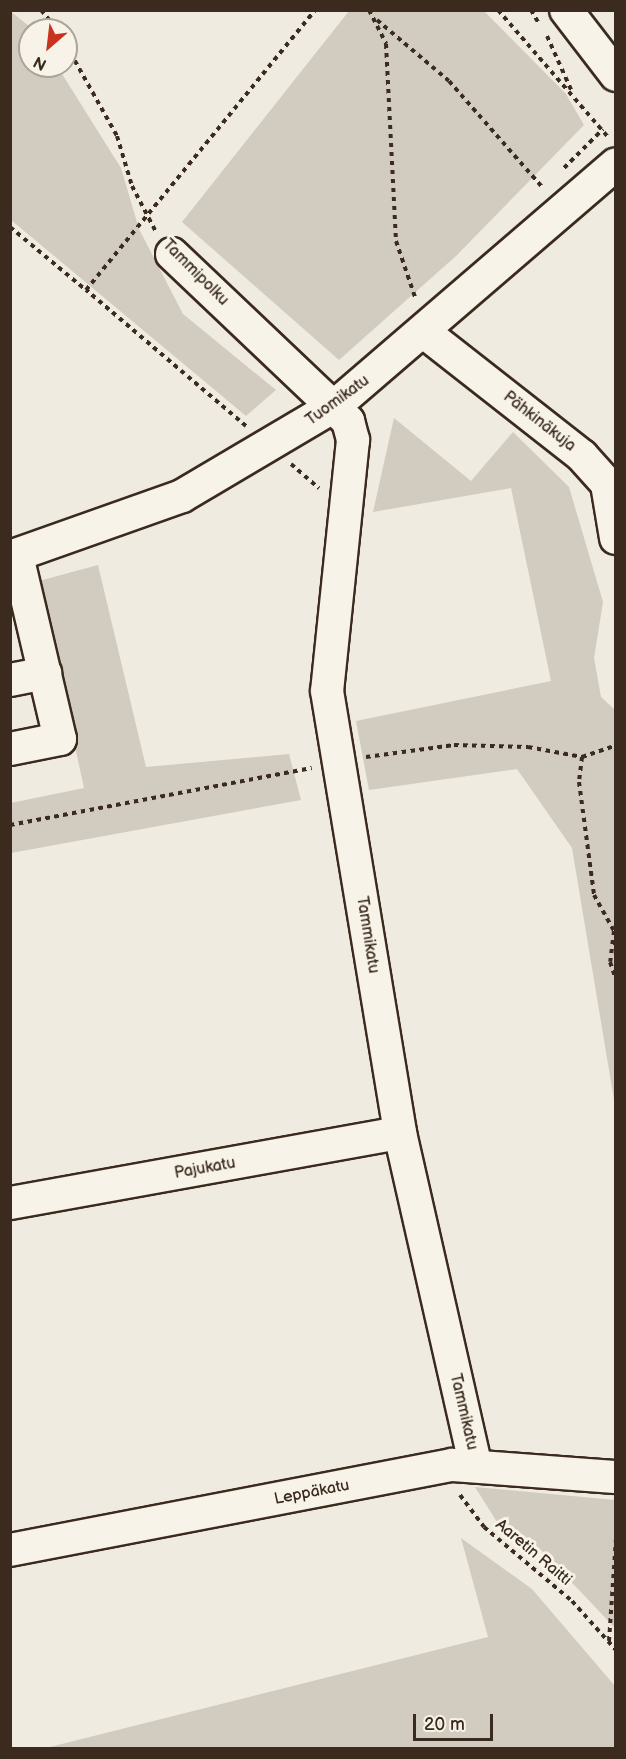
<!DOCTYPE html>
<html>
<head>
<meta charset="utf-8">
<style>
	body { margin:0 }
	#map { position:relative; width:626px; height:1759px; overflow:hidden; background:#efebe0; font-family:"Balsamiq Sans",sans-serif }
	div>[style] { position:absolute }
	.green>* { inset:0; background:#d1cbc0 }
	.path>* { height:4px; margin-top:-2px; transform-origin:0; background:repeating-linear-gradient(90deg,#3b2a1e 0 4.5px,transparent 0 9px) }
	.roads { filter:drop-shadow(2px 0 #3b2a1e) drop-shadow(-2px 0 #3b2a1e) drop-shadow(0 2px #3b2a1e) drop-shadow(0 -2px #3b2a1e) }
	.minor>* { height:32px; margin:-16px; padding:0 16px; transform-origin:16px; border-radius:16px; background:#f7f3e8 }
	span { translate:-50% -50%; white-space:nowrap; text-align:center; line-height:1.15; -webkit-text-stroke:6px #f7f3e8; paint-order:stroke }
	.street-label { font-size:16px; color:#3b2a1e }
	.frame { position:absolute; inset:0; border:12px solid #3b2a1e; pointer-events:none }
	.north { position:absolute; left:18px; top:18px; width:60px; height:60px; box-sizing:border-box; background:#f7f3e8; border:2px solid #aca397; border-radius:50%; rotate:208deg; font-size:16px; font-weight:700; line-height:24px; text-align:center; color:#3b2a1e }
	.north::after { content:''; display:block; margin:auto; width:21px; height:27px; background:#c8321e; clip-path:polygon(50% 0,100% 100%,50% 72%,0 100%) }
	.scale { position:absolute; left:413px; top:1714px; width:80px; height:27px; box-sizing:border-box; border:3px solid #3b2a1e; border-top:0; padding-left:8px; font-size:18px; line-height:21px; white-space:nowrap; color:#3b2a1e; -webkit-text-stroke:4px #f7f3e8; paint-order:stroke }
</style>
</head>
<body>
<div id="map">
	<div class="green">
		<div style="clip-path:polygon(10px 11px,34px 30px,30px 66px,57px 66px,121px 168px,139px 229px,183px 314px,276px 390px,246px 416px,11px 220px)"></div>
		<div style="clip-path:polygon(349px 11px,484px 11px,566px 94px,584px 125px,456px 256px,339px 360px,182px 222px)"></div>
		<div style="clip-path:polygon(394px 418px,471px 481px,513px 432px,569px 487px,603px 602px,594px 658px,601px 697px,615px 710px,615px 1106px,572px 848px,517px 769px,369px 790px,356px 721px,551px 681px,511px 488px,373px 512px)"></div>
		<div style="clip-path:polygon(98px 565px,146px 767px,289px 754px,301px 800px,11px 853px,11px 803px,84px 788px,39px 581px)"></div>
		<div style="clip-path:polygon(475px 1487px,615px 1500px,615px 1628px,540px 1549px,497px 1522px)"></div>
		<div style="clip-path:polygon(461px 1538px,532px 1589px,615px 1686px,615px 1748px,46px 1748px,488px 1637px)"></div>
	</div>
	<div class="path">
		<div style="left:41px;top:10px;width:26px;rotate:50deg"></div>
		<div style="left:369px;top:10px;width:38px;rotate:63deg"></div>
		<div style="left:386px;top:44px;width:197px;rotate:87.1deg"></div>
		<div style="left:396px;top:241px;width:62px;rotate:71.3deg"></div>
		<div style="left:498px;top:10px;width:168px;rotate:49.1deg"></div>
		<div style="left:531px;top:10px;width:14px;rotate:60deg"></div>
		<div style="left:377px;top:20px;width:94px;rotate:40.3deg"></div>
		<div style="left:449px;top:81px;width:142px;rotate:48.7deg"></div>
		<div style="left:547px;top:36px;width:61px;rotate:65.9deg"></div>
		<div style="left:66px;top:45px;width:104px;rotate:60.7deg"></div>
		<div style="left:117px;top:136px;width:52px;rotate:73.3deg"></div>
		<div style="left:132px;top:186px;width:52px;rotate:62.4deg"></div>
		<div style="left:564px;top:168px;width:55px;rotate:-45deg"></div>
		<div style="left:10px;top:227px;width:99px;rotate:39.7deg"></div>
		<div style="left:246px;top:426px;width:210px;rotate:-139.6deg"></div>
		<div style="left:86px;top:290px;width:362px;rotate:-50.7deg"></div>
		<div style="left:291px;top:464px;width:37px;rotate:41deg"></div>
		<div style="left:366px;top:757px;width:89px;rotate:-7.8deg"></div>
		<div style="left:454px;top:745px;width:74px;rotate:1.5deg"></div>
		<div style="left:528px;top:747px;width:55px;rotate:10.5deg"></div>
		<div style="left:582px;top:757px;width:25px;rotate:97deg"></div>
		<div style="left:579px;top:782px;width:114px;rotate:82.4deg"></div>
		<div style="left:594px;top:895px;width:41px;rotate:60.9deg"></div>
		<div style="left:614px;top:931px;width:31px;rotate:97deg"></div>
		<div style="left:610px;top:962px;width:18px;rotate:71deg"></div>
		<div style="left:582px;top:757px;width:36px;rotate:-19deg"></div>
		<div style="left:10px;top:825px;width:307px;rotate:-10.7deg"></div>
		<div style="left:460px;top:1495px;width:40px;rotate:53deg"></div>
		<div style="left:484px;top:1527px;width:115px;rotate:40.1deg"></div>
		<div style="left:572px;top:1601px;width:66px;rotate:48.1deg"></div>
		<div style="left:609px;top:1641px;width:102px;rotate:-86.1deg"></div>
	</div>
	<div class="roads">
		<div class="minor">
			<div style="left:566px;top:10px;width:82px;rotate:52.4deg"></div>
			<div style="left:172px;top:254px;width:243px;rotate:43.5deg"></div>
			<div style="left:348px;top:421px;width:20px;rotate:75deg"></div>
			<div style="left:353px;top:440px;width:252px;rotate:95.9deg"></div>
			<div style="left:327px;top:691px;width:448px;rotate:80.6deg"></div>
			<div style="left:400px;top:1133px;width:338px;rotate:77.2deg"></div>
			<div style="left:424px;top:332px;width:201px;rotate:38.1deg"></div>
			<div style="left:582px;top:456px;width:38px;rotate:48deg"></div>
			<div style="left:607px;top:484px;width:55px;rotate:80.5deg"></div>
			<div style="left:10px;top:557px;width:182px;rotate:-19.5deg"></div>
			<div style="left:182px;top:496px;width:179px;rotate:-30.6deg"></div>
			<div style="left:336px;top:405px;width:369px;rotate:-40.7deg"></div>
			<div style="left:10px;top:680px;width:36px;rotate:-11deg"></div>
			<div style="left:10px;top:749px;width:51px;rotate:-11.3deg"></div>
			<div style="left:60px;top:739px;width:189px;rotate:-103.2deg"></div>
			<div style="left:10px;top:1203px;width:396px;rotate:-10.2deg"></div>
			<div style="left:10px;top:1550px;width:450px;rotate:-10.9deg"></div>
			<div style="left:452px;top:1465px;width:164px;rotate:4.2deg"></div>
		</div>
	</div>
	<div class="street-label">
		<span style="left:195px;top:273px;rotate:45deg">Tammipolku</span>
		<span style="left:338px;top:401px;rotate:-36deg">Tuomikatu</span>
		<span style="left:539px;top:422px;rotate:38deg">Pähkinäkuja</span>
		<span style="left:367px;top:935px;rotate:81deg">Tammikatu</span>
		<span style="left:205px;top:1169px;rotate:-10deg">Pajukatu</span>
		<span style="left:463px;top:1412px;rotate:77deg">Tammikatu</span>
		<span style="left:312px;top:1493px;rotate:-11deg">Leppäkatu</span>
		<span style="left:533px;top:1553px;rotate:40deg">Aaretin Raitti</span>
	</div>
	<div class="frame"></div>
	<div class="north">N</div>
	<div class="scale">20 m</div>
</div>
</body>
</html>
